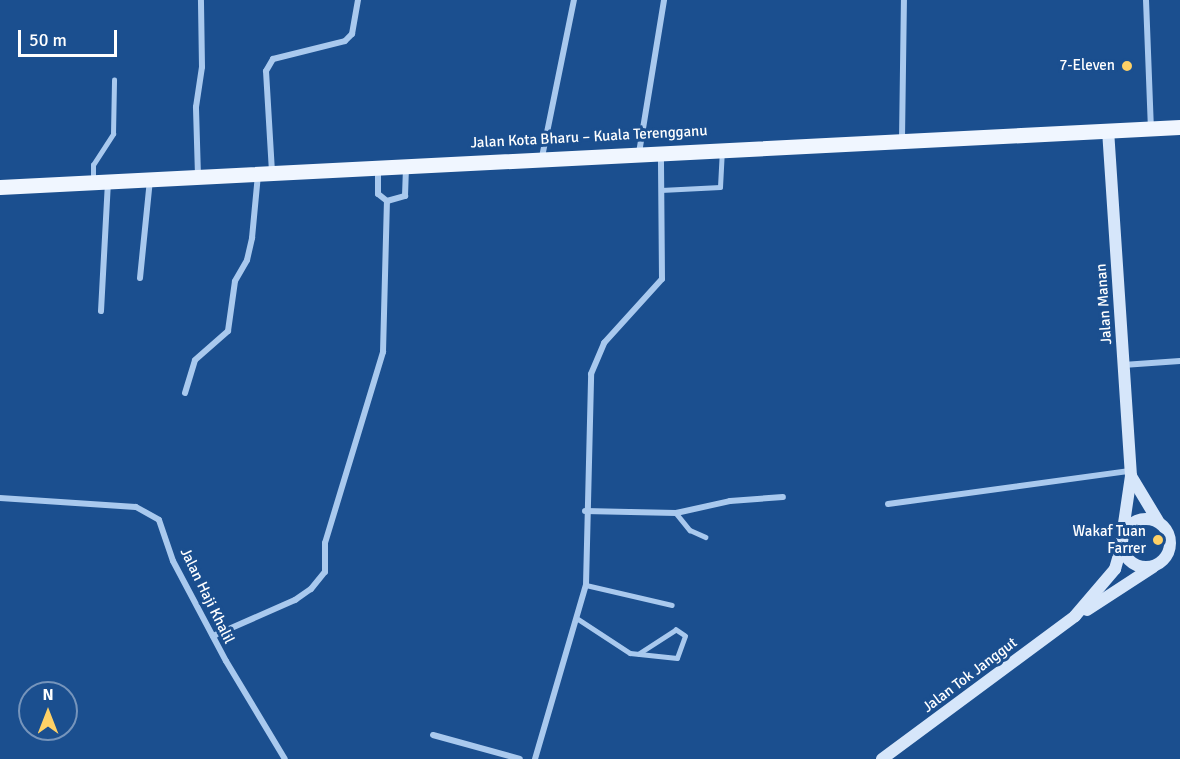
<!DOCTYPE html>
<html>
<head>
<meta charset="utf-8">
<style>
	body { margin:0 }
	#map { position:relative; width:1180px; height:759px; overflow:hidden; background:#1b4f8f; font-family:Signika,sans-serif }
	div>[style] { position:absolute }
	.lane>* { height:4.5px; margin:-2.25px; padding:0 2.25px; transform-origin:2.25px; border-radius:2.25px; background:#a9c9ee }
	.street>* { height:6px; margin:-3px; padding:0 3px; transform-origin:3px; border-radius:3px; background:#a9c9ee }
	.secondary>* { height:12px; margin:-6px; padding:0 6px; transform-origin:6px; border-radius:6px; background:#d6e6fa }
	.secondary>.ring { margin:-6px; padding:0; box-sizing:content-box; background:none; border:12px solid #d6e6fa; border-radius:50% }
	.primary>* { height:15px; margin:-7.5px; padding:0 7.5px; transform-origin:7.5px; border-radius:7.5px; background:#f0f6ff }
	.dots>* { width:16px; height:16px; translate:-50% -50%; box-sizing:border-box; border:3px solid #1b4f8f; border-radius:50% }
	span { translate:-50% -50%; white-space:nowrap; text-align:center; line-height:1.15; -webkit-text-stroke:6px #1b4f8f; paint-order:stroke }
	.poi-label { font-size:15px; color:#fff }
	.right { translate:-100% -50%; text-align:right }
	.street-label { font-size:15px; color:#fff }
	.north { position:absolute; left:18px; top:681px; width:60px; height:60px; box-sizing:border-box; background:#1b4f8f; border:2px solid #7695bc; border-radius:50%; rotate:0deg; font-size:16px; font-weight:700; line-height:24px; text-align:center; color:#fff }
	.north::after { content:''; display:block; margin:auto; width:21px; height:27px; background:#ffd166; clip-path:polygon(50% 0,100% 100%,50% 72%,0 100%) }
	.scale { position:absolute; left:18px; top:30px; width:99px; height:27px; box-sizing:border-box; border:3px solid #fff; border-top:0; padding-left:8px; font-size:18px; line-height:21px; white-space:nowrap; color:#fff; -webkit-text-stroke:4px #1b4f8f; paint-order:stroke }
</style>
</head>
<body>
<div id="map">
	<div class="lane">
		<div style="left:93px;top:179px;width:14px;rotate:-90deg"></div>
		<div style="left:93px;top:165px;width:37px;rotate:-57deg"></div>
		<div style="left:113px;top:134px;width:54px;rotate:-88.9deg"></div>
		<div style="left:661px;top:190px;width:59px;rotate:-2.9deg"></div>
		<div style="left:720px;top:187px;width:33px;rotate:-87deg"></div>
		<div style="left:676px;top:513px;width:22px;rotate:51deg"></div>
		<div style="left:690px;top:530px;width:17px;rotate:24deg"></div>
		<div style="left:586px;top:585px;width:88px;rotate:13.1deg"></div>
		<div style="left:578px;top:619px;width:62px;rotate:33.2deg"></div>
		<div style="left:630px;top:653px;width:47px;rotate:6.1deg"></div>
		<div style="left:677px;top:658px;width:23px;rotate:-70deg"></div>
		<div style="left:685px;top:636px;width:11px;rotate:-146deg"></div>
		<div style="left:676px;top:630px;width:44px;rotate:147deg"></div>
	</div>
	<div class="street">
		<div style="left:1146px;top:0;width:128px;rotate:87.8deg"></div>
		<div style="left:902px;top:139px;width:139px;rotate:-89.2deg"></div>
		<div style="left:639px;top:153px;width:155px;rotate:-80.7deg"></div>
		<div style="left:542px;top:157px;width:160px;rotate:-78.5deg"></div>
		<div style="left:272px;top:172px;width:101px;rotate:-93.4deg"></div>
		<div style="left:266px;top:71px;width:14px;rotate:-60deg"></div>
		<div style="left:273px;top:59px;width:74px;rotate:-14deg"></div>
		<div style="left:345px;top:41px;width:10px;rotate:-45deg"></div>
		<div style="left:352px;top:34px;width:35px;rotate:-80deg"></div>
		<div style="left:198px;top:176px;width:69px;rotate:-91.7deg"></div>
		<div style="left:196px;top:107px;width:40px;rotate:-81.5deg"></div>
		<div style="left:202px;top:67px;width:67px;rotate:-90.9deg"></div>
		<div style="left:387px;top:201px;width:19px;rotate:-16deg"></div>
		<div style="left:405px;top:196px;width:28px;rotate:-88deg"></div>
		<div style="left:140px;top:278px;width:99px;rotate:-84.2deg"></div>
		<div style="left:101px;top:311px;width:128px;rotate:-86.9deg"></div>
		<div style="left:1123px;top:365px;width:57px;rotate:-4deg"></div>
		<div style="left:185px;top:393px;width:34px;rotate:-73deg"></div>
		<div style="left:195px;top:360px;width:44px;rotate:-41.3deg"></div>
		<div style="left:228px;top:331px;width:50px;rotate:-82deg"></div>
		<div style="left:235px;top:281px;width:24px;rotate:-60deg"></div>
		<div style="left:247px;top:260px;width:23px;rotate:-77deg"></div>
		<div style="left:252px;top:238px;width:63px;rotate:-84.6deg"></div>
		<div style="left:0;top:498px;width:136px;rotate:3.8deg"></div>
		<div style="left:136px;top:507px;width:26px;rotate:29deg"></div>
		<div style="left:159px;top:520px;width:43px;rotate:71.1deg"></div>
		<div style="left:173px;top:561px;width:113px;rotate:62.1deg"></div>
		<div style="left:226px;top:661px;width:114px;rotate:59deg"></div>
		<div style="left:888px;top:504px;width:244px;rotate:-7.8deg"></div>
		<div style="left:585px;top:511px;width:91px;rotate:1.3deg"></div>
		<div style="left:676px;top:513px;width:55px;rotate:-12.5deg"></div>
		<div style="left:730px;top:501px;width:53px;rotate:-4.3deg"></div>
		<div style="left:213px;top:636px;width:90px;rotate:-23.7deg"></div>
		<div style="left:295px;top:600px;width:19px;rotate:-35deg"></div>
		<div style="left:311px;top:589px;width:22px;rotate:-51deg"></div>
		<div style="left:325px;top:572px;width:29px;rotate:-90deg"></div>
		<div style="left:325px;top:543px;width:200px;rotate:-73.1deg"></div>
		<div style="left:383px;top:352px;width:151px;rotate:-88.5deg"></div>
		<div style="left:387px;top:201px;width:11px;rotate:-142deg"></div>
		<div style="left:378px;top:194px;width:26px;rotate:-90deg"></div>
		<div style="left:433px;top:735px;width:90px;rotate:15.4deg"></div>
		<div style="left:535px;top:759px;width:181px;rotate:-73.7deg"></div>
		<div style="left:586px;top:585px;width:211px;rotate:-88.6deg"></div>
		<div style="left:591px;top:374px;width:34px;rotate:-67deg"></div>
		<div style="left:604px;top:343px;width:86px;rotate:-47.8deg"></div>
		<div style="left:662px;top:279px;width:125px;rotate:-90.5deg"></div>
	</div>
	<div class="secondary">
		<div style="left:1108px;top:130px;width:347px;rotate:86.2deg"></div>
		<div style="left:1131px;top:476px;width:62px;rotate:98.4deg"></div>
		<div style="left:1131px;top:476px;width:52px;rotate:59deg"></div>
		<div class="ring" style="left:1122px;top:519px;width:36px;height:36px"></div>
		<div style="left:1087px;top:610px;width:79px;rotate:-33.1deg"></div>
		<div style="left:882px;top:759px;width:240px;rotate:-36.5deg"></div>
		<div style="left:1075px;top:616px;width:62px;rotate:-49.6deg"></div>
		<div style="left:1115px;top:569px;width:25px;rotate:-74deg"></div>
	</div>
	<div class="primary">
		<div style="left:0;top:187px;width:1182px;rotate:-2.91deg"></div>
	</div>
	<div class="dots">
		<div style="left:1127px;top:66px;background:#ffd166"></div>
		<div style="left:1158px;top:540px;background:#ffd166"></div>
	</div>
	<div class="poi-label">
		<span class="right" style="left:1115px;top:66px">7-Eleven</span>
		<span class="right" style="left:1146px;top:540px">Wakaf Tuan<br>Farrer</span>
	</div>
	<div class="street-label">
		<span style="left:589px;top:137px;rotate:-3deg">Jalan Kota Bharu – Kuala Terengganu</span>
		<span style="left:1104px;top:304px;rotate:-94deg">Jalan Manan</span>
		<span style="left:207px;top:596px;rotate:64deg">Jalan Haji Khalil</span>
		<span style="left:970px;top:675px;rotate:-37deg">Jalan Tok Janggut</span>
	</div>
	<div class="north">N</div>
	<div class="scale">50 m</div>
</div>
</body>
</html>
